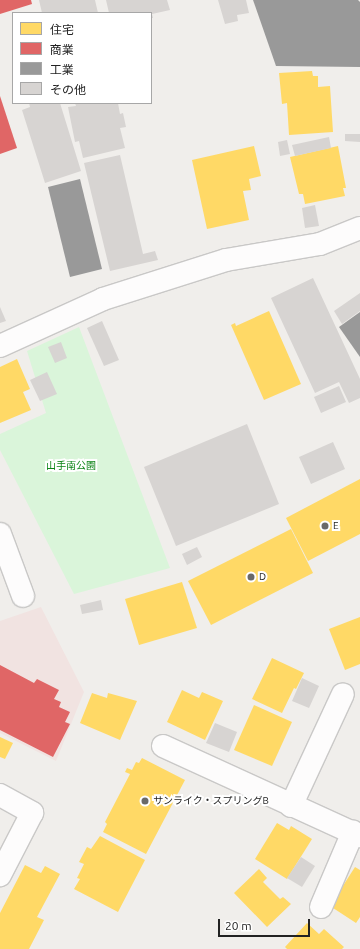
<!DOCTYPE html>
<html>
<head>
<meta charset="utf-8">
<style>
	body { margin:0 }
	#map { position:relative; width:360px; height:949px; overflow:hidden; background:#f0eeeb; font-family:Ubuntu,"Noto Sans JP",sans-serif }
	div>[style] { position:absolute }
	.commercial>* { inset:0; background:#f1e3e1 }
	.park>* { inset:0; background:#daf5da }
	.homes>* { inset:0; background:#ffd966 }
	.shops>* { inset:0; background:#e06666 }
	.industry>* { inset:0; background:#999 }
	.building>* { inset:0; background:#d7d4d2 }
	.roads { filter:drop-shadow(1px 0 #c9c8c7) drop-shadow(-1px 0 #c9c8c7) drop-shadow(0 1px #c9c8c7) drop-shadow(0 -1px #c9c8c7) }
	.minor>* { height:22px; margin:-11px; padding:0 11px; transform-origin:11px; border-radius:11px; background:#fdfcfc }
	.dots>* { width:11px; height:11px; translate:-50% -50%; box-sizing:border-box; border:2px solid #fff; border-radius:50% }
	span { translate:-50% -50%; white-space:nowrap; text-align:center; line-height:1.15; -webkit-text-stroke:4px #fff; paint-order:stroke }
	.park-label { font-size:10px; color:#0c8416 }
	.poi-label { font-size:10px; color:#222 }
	.left { translate:0 -50%; text-align:left }
	.legend { position:absolute; left:12px; top:12px; width:140px; height:92px; box-sizing:border-box; background:#fff; border:1px solid #a7a7a7; margin:0; padding:5px 7px; list-style:none; font-size:12px; color:#222 }
	.legend li { display:flex; align-items:center; gap:8px; height:20px }
	.legend b { width:20px; border:1px solid #a7a7a7 }
	.scale { position:absolute; left:218px; top:919px; width:92px; height:18px; box-sizing:border-box; border:2px solid #222; border-top:0; padding-left:5px; font-size:12px; line-height:14px; white-space:nowrap; color:#222; -webkit-text-stroke:3px #fff; paint-order:stroke }
</style>
</head>
<body>
<div id="map">
	<div class="commercial">
		<div style="clip-path:polygon(41px 607px,84px 692px,56px 761px,0 733px,0 621px)"></div>
	</div>
	<div class="park">
		<div style="clip-path:polygon(79px 327px,170px 568px,74px 594px,0 450px,0 434px,46px 413px,27px 351px)"></div>
	</div>
	<div class="homes">
		<div style="clip-path:polygon(312px 71px,313px 76px,318px 76px,318px 87px,330px 86px,333px 132px,289px 135px,287px 103px,282px 104px,279px 73px)"></div>
		<div style="clip-path:polygon(254px 146px,261px 176px,249px 179px,251px 190px,243px 191px,249px 220px,207px 229px,192px 160px)"></div>
		<div style="clip-path:polygon(338px 146px,346px 188px,343px 188px,345px 196px,305px 204px,303px 194px,299px 194px,290px 157px)"></div>
		<div style="clip-path:polygon(269px 311px,301px 384px,264px 400px,231px 325px,235px 323px,236px 326px)"></div>
		<div style="clip-path:polygon(17px 359px,30px 389px,23px 392px,31px 410px,0 423px,0 367px)"></div>
		<div style="clip-path:polygon(360px 479px,360px 534px,308px 561px,286px 518px)"></div>
		<div style="clip-path:polygon(291px 529px,313px 573px,211px 625px,188px 581px)"></div>
		<div style="clip-path:polygon(182px 582px,197px 628px,139px 645px,125px 599px)"></div>
		<div style="clip-path:polygon(360px 617px,360px 664px,345px 670px,329px 629px)"></div>
		<div style="clip-path:polygon(272px 658px,304px 673px,296px 689px,294px 688px,282px 713px,252px 699px)"></div>
		<div style="clip-path:polygon(182px 690px,199px 698px,202px 692px,223px 701px,205px 740px,167px 722px)"></div>
		<div style="clip-path:polygon(92px 693px,107px 698px,108px 693px,137px 701px,120px 740px,80px 723px)"></div>
		<div style="clip-path:polygon(254px 705px,292px 722px,272px 766px,234px 750px)"></div>
		<div style="clip-path:polygon(0 737px,13px 743px,5px 759px,0 757px)"></div>
		<div style="clip-path:polygon(142px 758px,185px 780px,146px 854px,103px 832px,107px 824px,105px 822px,130px 774px,125px 772px,127px 768px,132px 770px,136px 762px,139px 763px)"></div>
		<div style="clip-path:polygon(277px 823px,289px 830px,291px 826px,312px 839px,287px 879px,255px 859px)"></div>
		<div style="clip-path:polygon(100px 836px,145px 860px,118px 912px,74px 889px,80px 879px,77px 878px,84px 864px,79px 862px,87px 847px,91px 849px)"></div>
		<div style="clip-path:polygon(25px 865px,41px 873px,45px 866px,60px 874px,37px 917px,44px 920px,29px 949px,0 949px,0 913px)"></div>
		<div style="clip-path:polygon(355px 867px,360px 870px,360px 917px,356px 923px,330px 906px)"></div>
		<div style="clip-path:polygon(259px 869px,267px 878px,263px 882px,280px 899px,283px 897px,291px 904px,267px 927px,234px 893px)"></div>
		<div style="clip-path:polygon(307px 923px,319px 934px,324px 929px,344px 947px,342px 949px,287px 949px,285px 947px)"></div>
	</div>
	<div class="shops">
		<div style="clip-path:polygon(0 0,31px 0,32px 4px,0 14px)"></div>
		<div style="clip-path:polygon(0 96px,17px 148px,0 154px)"></div>
		<div style="clip-path:polygon(0 665px,34px 683px,37px 679px,59px 690px,54px 699px,61px 702px,59px 707px,70px 712px,65px 722px,70px 724px,53px 757px,0 730px)"></div>
	</div>
	<div class="industry">
		<div style="clip-path:polygon(253px 0,358px 0,360px 2px,360px 67px,276px 66px)"></div>
		<div style="clip-path:polygon(80px 179px,102px 269px,70px 277px,48px 187px)"></div>
		<div style="clip-path:polygon(360px 312px,360px 357px,339px 327px)"></div>
	</div>
	<div class="building">
		<div style="clip-path:polygon(39px 0,95px 0,98px 13px,42px 13px)"></div>
		<div style="clip-path:polygon(106px 0,167px 0,170px 10px,152px 14px,153px 18px,151px 18px,151px 13px,109px 13px)"></div>
		<div style="clip-path:polygon(218px 0,246px 0,249px 13px,237px 15px,238px 21px,225px 24px)"></div>
		<div style="clip-path:polygon(29px 103px,60px 103px,81px 171px,45px 183px,22px 110px,30px 107px)"></div>
		<div style="clip-path:polygon(75px 103px,118px 103px,120px 114px,123px 113px,126px 127px,120px 128px,125px 148px,83px 158px,79px 141px,75px 142px,68px 107px,76px 106px)"></div>
		<div style="clip-path:polygon(345px 134px,360px 134px,360px 142px,345px 141px)"></div>
		<div style="clip-path:polygon(329px 137px,331px 148px,295px 156px,292px 145px)"></div>
		<div style="clip-path:polygon(287px 140px,290px 154px,280px 156px,278px 142px)"></div>
		<div style="clip-path:polygon(120px 155px,143px 254px,155px 251px,158px 260px,110px 271px,84px 163px)"></div>
		<div style="clip-path:polygon(315px 205px,319px 226px,305px 228px,302px 208px)"></div>
		<div style="clip-path:polygon(313px 278px,360px 379px,360px 398px,349px 403px,339px 382px,315px 393px,271px 298px)"></div>
		<div style="clip-path:polygon(360px 293px,360px 311px,342px 324px,334px 311px)"></div>
		<div style="clip-path:polygon(0 307px,6px 321px,0 323px)"></div>
		<div style="clip-path:polygon(102px 321px,119px 360px,104px 366px,87px 328px)"></div>
		<div style="clip-path:polygon(61px 342px,67px 358px,55px 363px,48px 347px)"></div>
		<div style="clip-path:polygon(47px 372px,57px 394px,40px 401px,30px 380px)"></div>
		<div style="clip-path:polygon(339px 386px,346px 402px,321px 413px,314px 397px)"></div>
		<div style="clip-path:polygon(247px 424px,279px 504px,176px 546px,144px 467px)"></div>
		<div style="clip-path:polygon(333px 442px,345px 469px,311px 484px,299px 457px)"></div>
		<div style="clip-path:polygon(197px 547px,202px 557px,187px 565px,182px 554px)"></div>
		<div style="clip-path:polygon(101px 600px,103px 610px,82px 614px,80px 605px)"></div>
		<div style="clip-path:polygon(302px 678px,319px 686px,309px 708px,292px 701px)"></div>
		<div style="clip-path:polygon(215px 723px,237px 732px,229px 752px,206px 743px)"></div>
		<div style="clip-path:polygon(301px 857px,315px 866px,302px 887px,287px 878px)"></div>
	</div>
	<div class="roads">
		<div class="minor">
			<div style="left:0;top:346px;width:113px;rotate:-24.5deg"></div>
			<div style="left:103px;top:299px;width:129px;rotate:-17.6deg"></div>
			<div style="left:226px;top:260px;width:95px;rotate:-9.7deg"></div>
			<div style="left:320px;top:244px;width:43px;rotate:-21.8deg"></div>
			<div style="left:0;top:534px;width:66px;rotate:69.6deg"></div>
			<div style="left:163px;top:746px;width:217px;rotate:24.6deg"></div>
			<div style="left:0;top:795px;width:37px;rotate:29deg"></div>
			<div style="left:32px;top:813px;width:70px;rotate:117.3deg"></div>
			<div style="left:291px;top:806px;width:123px;rotate:-65.1deg"></div>
			<div style="left:321px;top:907px;width:82px;rotate:-66.9deg"></div>
		</div>
	</div>
	<div class="dots">
		<div style="left:325px;top:526px;background:#6a6968"></div>
		<div style="left:251px;top:577px;background:#6a6968"></div>
		<div style="left:145px;top:801px;background:#6a6968"></div>
	</div>
	<div class="park-label">
		<span style="left:71px;top:466px">山手南公園</span>
	</div>
	<div class="poi-label">
		<span class="left" style="left:333px;top:526px">E</span>
		<span class="left" style="left:259px;top:577px">D</span>
		<span class="left" style="left:153px;top:801px">サンライク・スプリングB</span>
	</div>
	<ul class="legend">
	<li><b style="height:11px;background:#ffd966"></b>住宅</li>
	<li><b style="height:11px;background:#e06666"></b>商業</li>
	<li><b style="height:11px;background:#999"></b>工業</li>
	<li><b style="height:11px;background:#d7d4d2"></b>その他</li>
	</ul>
	<div class="scale">20 m</div>
</div>
</body>
</html>
